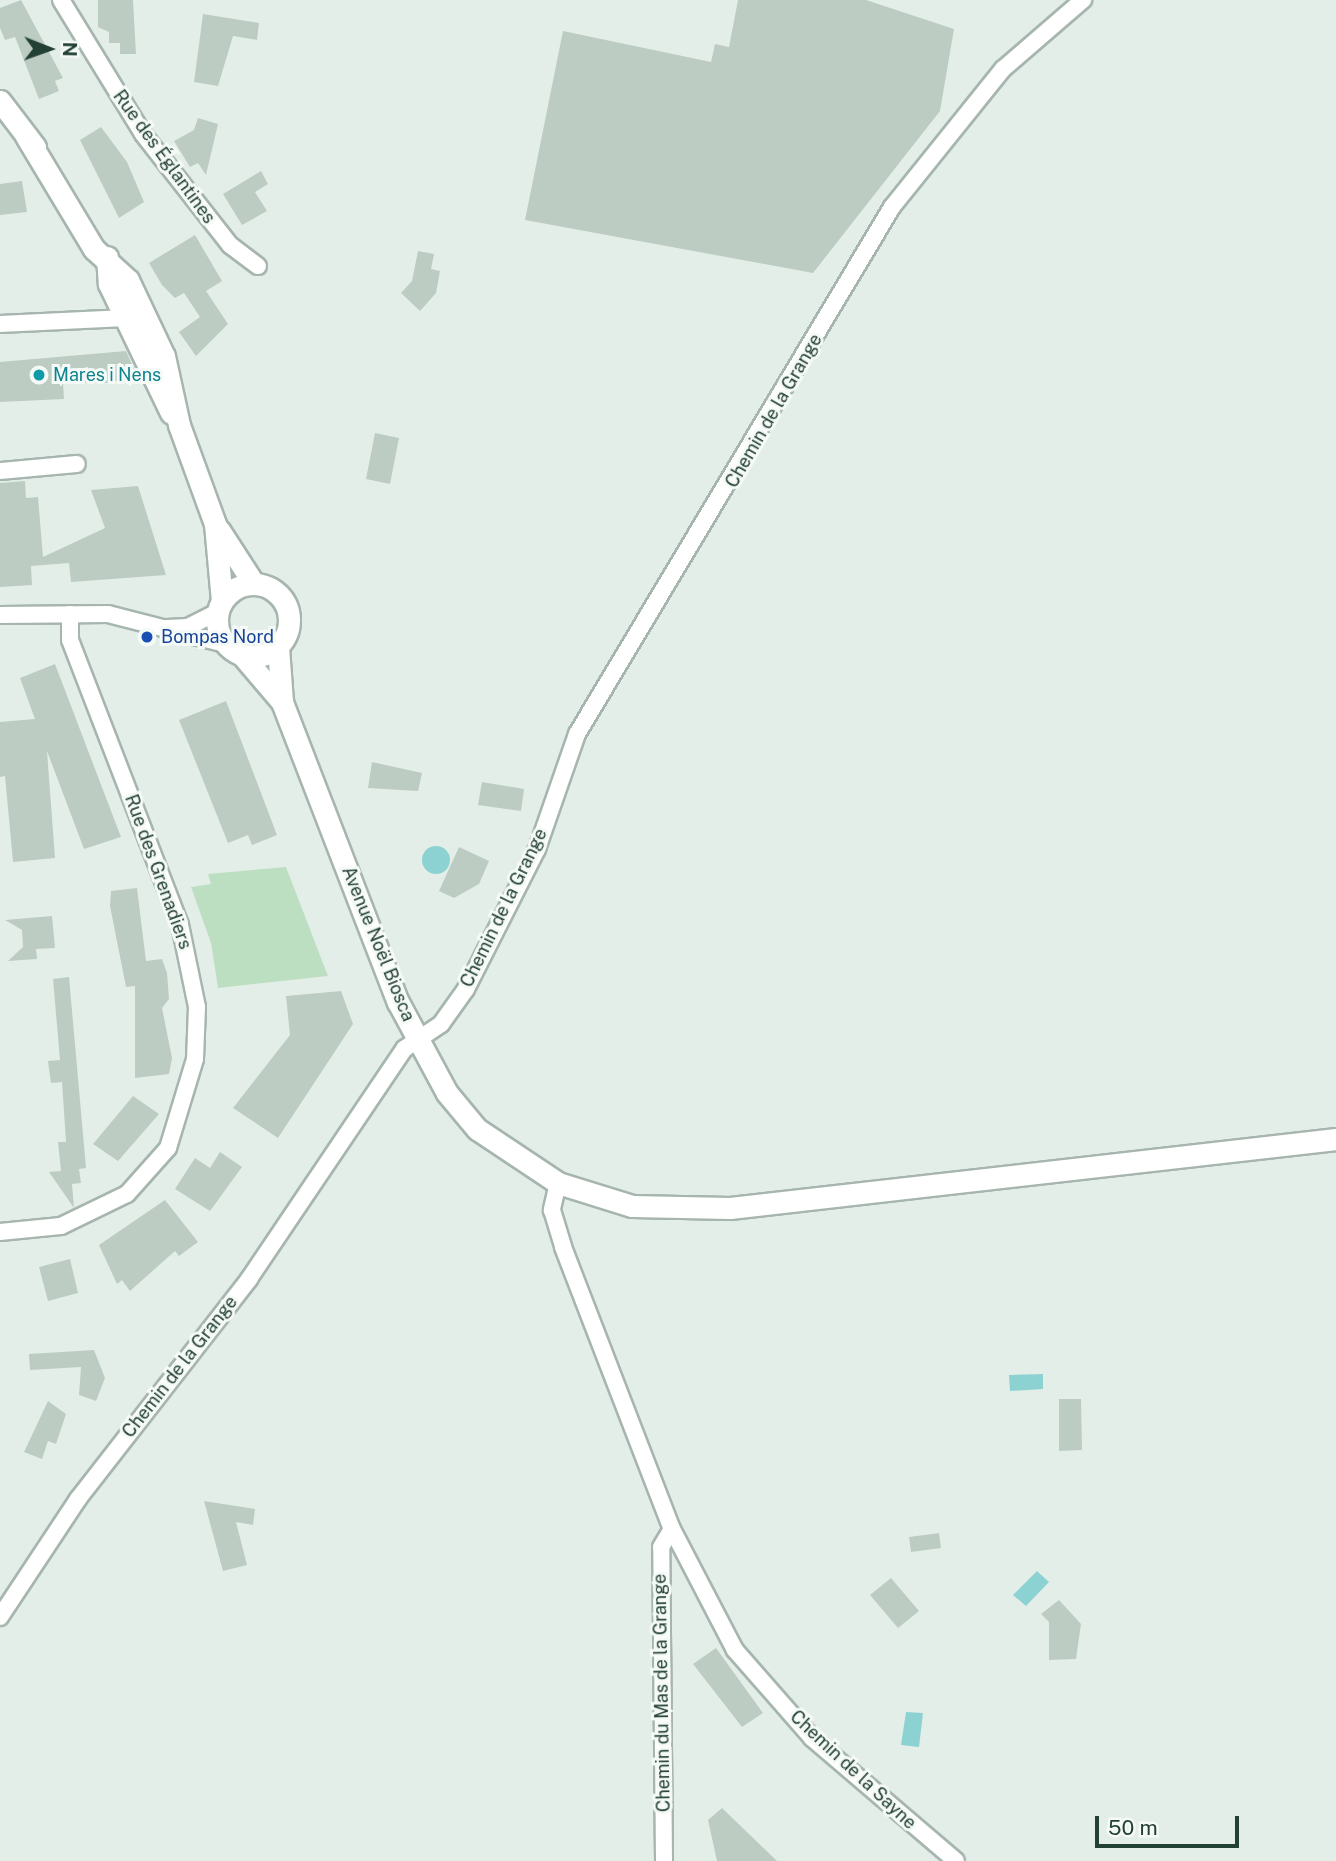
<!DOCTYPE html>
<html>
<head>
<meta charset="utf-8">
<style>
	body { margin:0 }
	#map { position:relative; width:1336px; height:1861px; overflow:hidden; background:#e4eee8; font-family:"Public Sans",sans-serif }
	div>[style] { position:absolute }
	.green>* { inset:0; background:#bddfc1 }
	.water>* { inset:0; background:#8dd2d2 }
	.round { border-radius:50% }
	.building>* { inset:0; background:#bcccc3 }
	.roads { filter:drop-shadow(2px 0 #a6b6ae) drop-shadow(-2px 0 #a6b6ae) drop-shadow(0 2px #a6b6ae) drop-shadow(0 -2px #a6b6ae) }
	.street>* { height:16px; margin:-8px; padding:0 8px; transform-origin:8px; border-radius:8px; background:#fff }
	.secondary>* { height:21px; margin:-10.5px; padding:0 10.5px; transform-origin:10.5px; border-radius:10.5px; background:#fff }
	.secondary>.ring { margin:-10.5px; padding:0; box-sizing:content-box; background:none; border:21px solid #fff; border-radius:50% }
	.dots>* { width:19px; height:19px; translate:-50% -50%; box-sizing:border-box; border:4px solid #f5faf7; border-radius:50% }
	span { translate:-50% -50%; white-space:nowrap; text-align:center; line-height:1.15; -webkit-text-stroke:6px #f5faf7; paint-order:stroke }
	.street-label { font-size:18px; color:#234034 }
	.culture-label { font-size:18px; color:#0d838f }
	.left { translate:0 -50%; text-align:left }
	.transit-label { font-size:18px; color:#164399 }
	.north { position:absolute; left:14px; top:14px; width:70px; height:70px; -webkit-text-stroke:5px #f5faf7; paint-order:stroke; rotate:91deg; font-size:19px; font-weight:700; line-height:28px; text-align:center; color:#234034 }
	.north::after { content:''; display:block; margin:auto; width:24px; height:32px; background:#234034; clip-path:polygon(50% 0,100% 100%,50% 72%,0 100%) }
	.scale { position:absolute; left:1095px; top:1816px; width:144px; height:32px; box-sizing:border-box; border:4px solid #234034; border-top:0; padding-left:9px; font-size:21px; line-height:24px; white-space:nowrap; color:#234034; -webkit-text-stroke:5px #f5faf7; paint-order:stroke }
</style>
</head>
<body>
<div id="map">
	<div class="green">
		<div style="clip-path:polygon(286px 867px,328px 976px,218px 988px,211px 943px,191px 887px,211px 884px,208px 874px)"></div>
	</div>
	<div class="water">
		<div class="round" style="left:422px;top:846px;width:28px;height:28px"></div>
		<div style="clip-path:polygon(1043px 1374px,1043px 1389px,1010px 1391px,1009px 1375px)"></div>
		<div style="clip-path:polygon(1037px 1571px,1049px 1582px,1026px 1606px,1013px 1595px)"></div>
		<div style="clip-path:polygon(906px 1712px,923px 1713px,919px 1747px,901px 1745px)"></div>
	</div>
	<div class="building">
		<div style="clip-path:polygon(21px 0,63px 78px,55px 81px,59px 91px,39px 99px,15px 37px,5px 40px,0 28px,0 8px)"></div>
		<div style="clip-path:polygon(98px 0,133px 0,136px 54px,120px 54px,120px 43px,109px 43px,109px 32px,98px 27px)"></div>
		<div style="clip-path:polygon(738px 0,866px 0,954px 29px,940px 111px,813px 273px,525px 220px,563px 31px,711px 62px,715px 44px,729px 47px)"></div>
		<div style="clip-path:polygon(203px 14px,259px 23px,257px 40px,233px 36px,218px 86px,194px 82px)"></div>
		<div style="clip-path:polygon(198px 118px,218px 124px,206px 175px,198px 163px,190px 167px,174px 141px,194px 130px)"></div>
		<div style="clip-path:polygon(101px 127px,127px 162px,144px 202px,119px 218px,80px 140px)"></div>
		<div style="clip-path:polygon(261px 171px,268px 184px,255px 192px,267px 211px,242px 225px,223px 194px)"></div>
		<div style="clip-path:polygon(22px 181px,27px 212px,0 215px,0 184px)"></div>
		<div style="clip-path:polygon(195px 235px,222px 281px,206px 291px,228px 324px,196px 356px,179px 332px,200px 317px,184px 293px,175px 298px,162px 285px,149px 263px)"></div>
		<div style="clip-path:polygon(418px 251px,434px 254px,431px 269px,440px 271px,436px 293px,420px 311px,401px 293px,412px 281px)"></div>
		<div style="clip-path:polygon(126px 351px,136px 373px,111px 383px,63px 382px,64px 399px,0 402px,0 362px)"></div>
		<div style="clip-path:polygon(375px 433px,399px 438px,390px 484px,366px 479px)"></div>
		<div style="clip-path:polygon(25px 481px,26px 498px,38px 497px,43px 557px,105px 528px,91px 490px,138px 486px,166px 575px,71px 582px,69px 563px,31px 566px,32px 585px,0 587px,0 483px)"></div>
		<div style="clip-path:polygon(55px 664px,121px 837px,84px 849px,47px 751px,55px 858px,13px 862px,5px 776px,0 777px,0 722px,35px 719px,20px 678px)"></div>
		<div style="clip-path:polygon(226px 701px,277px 835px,252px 845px,248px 835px,228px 843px,179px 720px)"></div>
		<div style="clip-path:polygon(372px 762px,422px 773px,418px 791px,368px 788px)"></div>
		<div style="clip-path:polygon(482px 782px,524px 789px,521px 811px,478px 805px)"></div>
		<div style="clip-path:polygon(459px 847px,489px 861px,479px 884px,454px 898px,439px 891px)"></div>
		<div style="clip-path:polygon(137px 888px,146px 961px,162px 959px,167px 973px,169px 999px,162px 1008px,172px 1058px,169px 1074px,135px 1078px,135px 986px,126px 987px,110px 906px,111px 891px)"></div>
		<div style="clip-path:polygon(52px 916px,55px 948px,36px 949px,37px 959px,8px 961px,23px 947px,22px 930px,5px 920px)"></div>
		<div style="clip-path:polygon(69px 977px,86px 1168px,79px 1169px,81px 1183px,72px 1184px,74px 1208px,49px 1172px,61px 1171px,58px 1142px,66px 1142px,62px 1082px,51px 1083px,48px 1061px,60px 1060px,53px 979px)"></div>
		<div style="clip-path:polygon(341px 991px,353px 1024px,278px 1138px,233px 1108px,290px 1035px,286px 996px)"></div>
		<div style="clip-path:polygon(133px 1096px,159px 1114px,118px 1161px,93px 1144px)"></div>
		<div style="clip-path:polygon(220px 1152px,242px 1167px,210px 1211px,175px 1189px,195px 1158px,210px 1168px)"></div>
		<div style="clip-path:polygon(165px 1200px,198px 1242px,179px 1256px,175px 1251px,130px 1291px,122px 1280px,117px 1284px,99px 1245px)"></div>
		<div style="clip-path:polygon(70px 1259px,78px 1293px,48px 1301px,39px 1267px)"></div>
		<div style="clip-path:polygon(94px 1350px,105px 1378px,96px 1401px,79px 1395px,81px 1367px,30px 1370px,29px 1354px)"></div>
		<div style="clip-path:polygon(1059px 1399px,1081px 1399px,1082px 1450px,1059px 1451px)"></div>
		<div style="clip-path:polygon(48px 1401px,66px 1414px,56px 1444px,48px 1441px,42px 1459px,24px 1452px)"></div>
		<div style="clip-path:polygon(204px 1501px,255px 1509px,253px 1525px,236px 1522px,247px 1565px,223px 1571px)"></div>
		<div style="clip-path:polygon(939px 1533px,941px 1548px,911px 1552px,909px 1537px)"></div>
		<div style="clip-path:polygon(891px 1578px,919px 1611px,898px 1628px,870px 1595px)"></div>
		<div style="clip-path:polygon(1059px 1600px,1081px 1624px,1076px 1659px,1049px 1660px,1049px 1622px,1041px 1614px)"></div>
		<div style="clip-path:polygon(716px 1648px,763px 1713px,742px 1727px,693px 1664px)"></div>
		<div style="clip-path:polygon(722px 1808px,777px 1861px,717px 1861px,708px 1820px)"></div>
	</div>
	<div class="roads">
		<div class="street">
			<div style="left:61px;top:0;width:157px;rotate:58.5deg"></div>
			<div style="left:143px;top:134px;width:141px;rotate:51.9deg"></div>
			<div style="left:230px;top:245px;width:35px;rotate:37deg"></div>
			<div style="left:0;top:324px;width:126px;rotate:-2.7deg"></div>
			<div style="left:0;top:471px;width:77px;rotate:-5.2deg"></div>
			<div style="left:0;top:615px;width:108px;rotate:-0.5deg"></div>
			<div style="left:108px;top:614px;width:121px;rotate:14.4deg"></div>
			<div style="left:167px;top:628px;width:21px;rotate:-3deg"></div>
			<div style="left:188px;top:627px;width:33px;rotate:-27deg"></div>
			<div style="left:558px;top:1183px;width:28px;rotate:103deg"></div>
			<div style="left:552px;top:1210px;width:39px;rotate:73deg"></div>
			<div style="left:563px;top:1247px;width:302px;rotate:68.9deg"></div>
			<div style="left:672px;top:1529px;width:136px;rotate:62.5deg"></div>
			<div style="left:735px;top:1650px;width:117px;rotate:48.8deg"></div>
			<div style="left:812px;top:1738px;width:189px;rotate:40.5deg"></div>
			<div style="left:0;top:1232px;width:61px;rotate:-5.6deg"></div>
			<div style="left:61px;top:1226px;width:73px;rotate:-25.9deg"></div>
			<div style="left:127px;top:1194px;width:62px;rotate:-48.3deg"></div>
			<div style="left:168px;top:1148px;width:93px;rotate:-73.1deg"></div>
			<div style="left:195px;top:1059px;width:52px;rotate:-87.8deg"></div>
			<div style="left:197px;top:1007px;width:84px;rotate:-101.7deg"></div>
			<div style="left:180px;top:925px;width:305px;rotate:-111.1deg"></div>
			<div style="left:70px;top:640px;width:26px;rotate:-90deg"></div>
			<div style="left:0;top:1617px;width:141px;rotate:-56.5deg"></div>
			<div style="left:78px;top:1499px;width:279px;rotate:-52.1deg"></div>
			<div style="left:249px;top:1279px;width:277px;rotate:-56deg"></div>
			<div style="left:404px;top:1049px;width:45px;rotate:-34deg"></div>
			<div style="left:441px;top:1024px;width:43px;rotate:-54.5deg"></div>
			<div style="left:466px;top:989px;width:157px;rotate:-63.1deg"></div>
			<div style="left:537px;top:849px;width:122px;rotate:-70.8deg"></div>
			<div style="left:577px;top:734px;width:614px;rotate:-59.13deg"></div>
			<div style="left:892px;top:207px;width:177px;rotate:-51.2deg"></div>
			<div style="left:1003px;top:69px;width:106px;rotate:-40.8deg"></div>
			<div style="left:664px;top:1861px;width:314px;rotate:-90.5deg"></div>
			<div style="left:661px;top:1547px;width:21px;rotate:-59deg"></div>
		</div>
		<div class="secondary">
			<div style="left:0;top:101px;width:58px;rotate:52.7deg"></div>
			<div style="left:26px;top:136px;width:132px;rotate:59deg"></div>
			<div style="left:94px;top:249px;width:46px;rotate:42.4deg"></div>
			<div style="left:128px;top:280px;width:84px;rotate:64.7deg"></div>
			<div style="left:164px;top:356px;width:71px;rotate:77.7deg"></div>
			<div style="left:179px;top:425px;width:105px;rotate:70deg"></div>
			<div style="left:215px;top:524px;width:77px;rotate:84.8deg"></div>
			<div style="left:107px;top:257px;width:27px;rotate:86deg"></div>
			<div style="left:109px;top:284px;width:143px;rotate:64.3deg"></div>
			<div style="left:219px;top:530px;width:64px;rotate:57.1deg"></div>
			<div class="ring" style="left:217px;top:584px;width:51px;height:51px"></div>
			<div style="left:278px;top:647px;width:55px;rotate:85.8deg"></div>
			<div style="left:282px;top:702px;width:322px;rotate:68.9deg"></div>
			<div style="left:398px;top:1002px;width:103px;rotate:61.7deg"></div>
			<div style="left:447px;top:1093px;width:47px;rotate:50.2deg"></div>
			<div style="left:477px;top:1129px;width:97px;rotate:33.7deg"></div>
			<div style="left:558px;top:1183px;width:77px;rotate:17.3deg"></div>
			<div style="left:632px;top:1206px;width:98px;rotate:1.2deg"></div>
			<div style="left:730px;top:1208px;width:610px;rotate:-6.5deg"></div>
			<div style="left:242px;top:655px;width:62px;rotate:49.6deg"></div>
		</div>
	</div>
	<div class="dots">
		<div style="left:39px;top:375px;background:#0f9aa8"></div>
		<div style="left:147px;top:637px;background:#1a4fb4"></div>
	</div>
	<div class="street-label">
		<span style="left:164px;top:157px;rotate:54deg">Rue des Églantines</span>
		<span style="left:774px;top:411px;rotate:-60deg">Chemin de la Grange</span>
		<span style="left:158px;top:872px;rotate:70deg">Rue des Grenadiers</span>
		<span style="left:504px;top:908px;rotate:-64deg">Chemin de la Grange</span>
		<span style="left:378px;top:944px;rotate:68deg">Avenue Noël Biosca</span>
		<span style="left:180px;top:1367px;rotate:-52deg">Chemin de la Grange</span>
		<span style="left:662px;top:1693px;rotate:-91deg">Chemin du Mas de la Grange</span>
		<span style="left:853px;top:1770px;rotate:43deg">Chemin de la Sayne</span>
	</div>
	<div class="culture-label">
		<span class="left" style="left:53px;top:375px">Mares i Nens</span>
	</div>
	<div class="transit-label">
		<span class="left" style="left:161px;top:637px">Bompas Nord</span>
	</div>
	<div class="north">N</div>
	<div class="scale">50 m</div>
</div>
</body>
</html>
